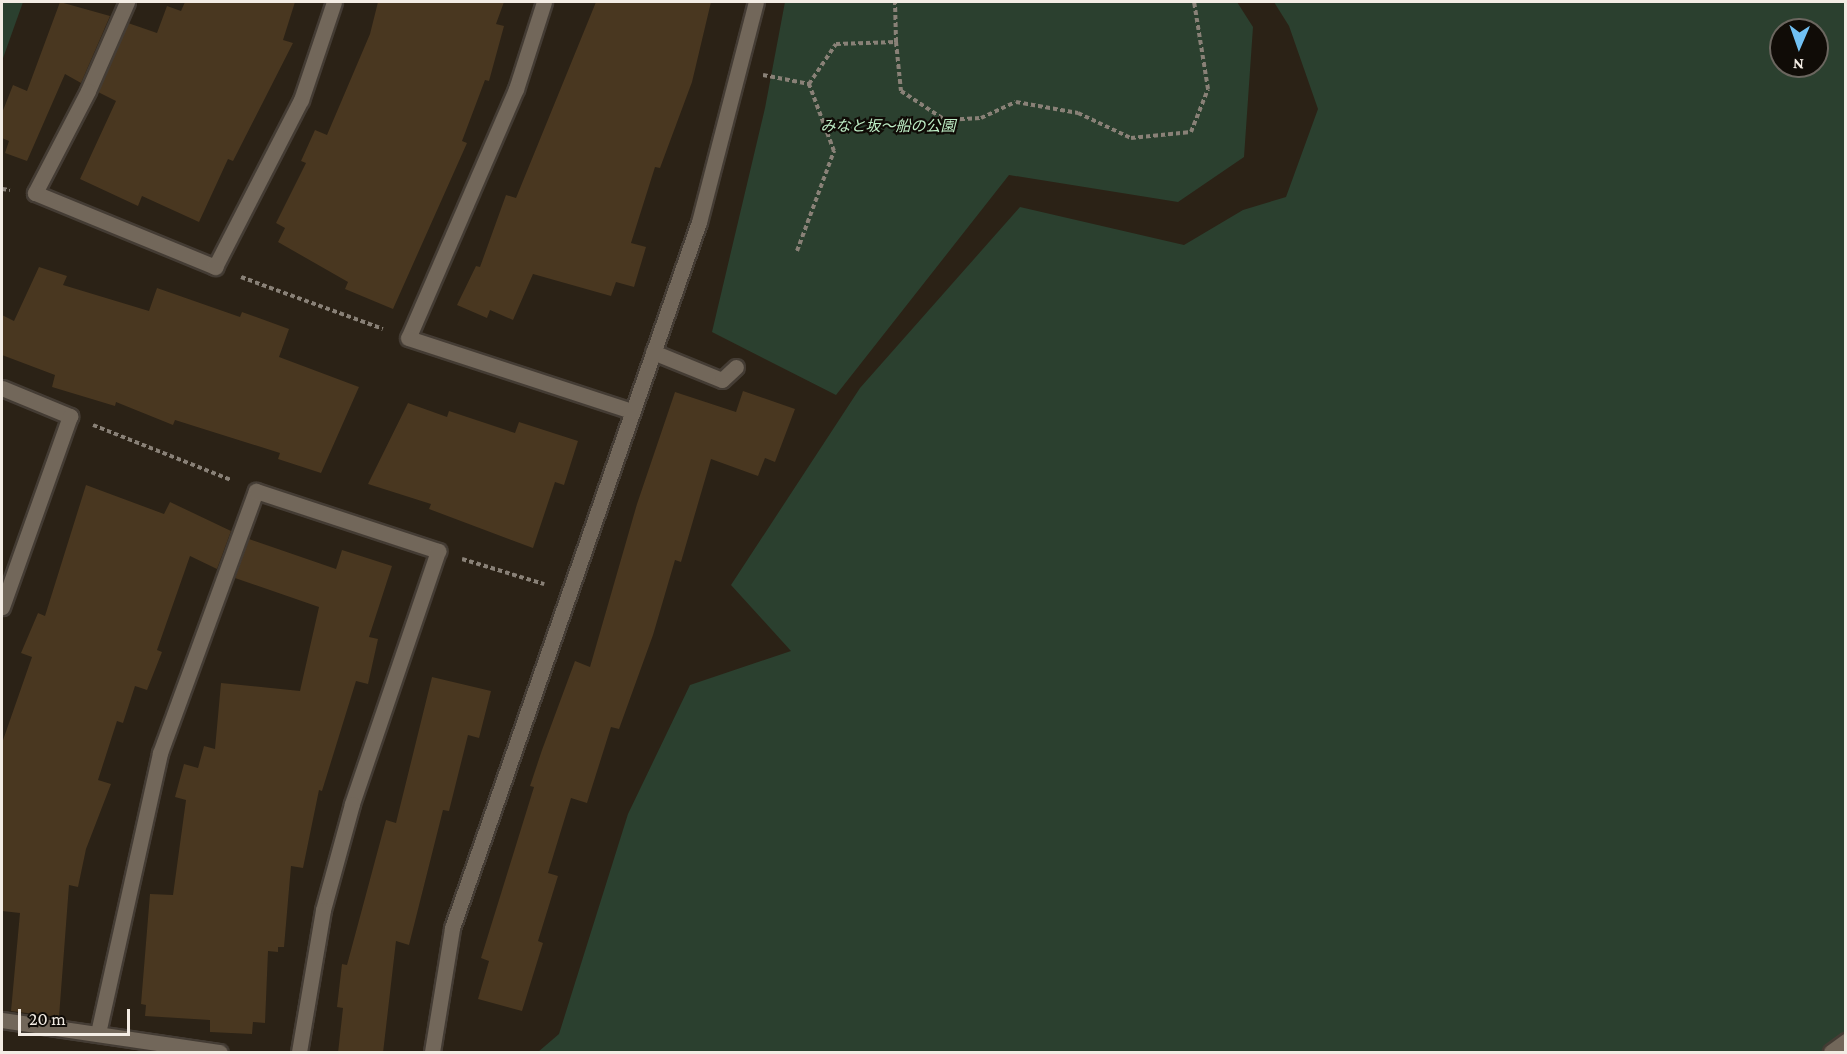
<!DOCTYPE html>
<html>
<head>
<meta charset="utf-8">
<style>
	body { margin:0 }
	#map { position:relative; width:1847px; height:1054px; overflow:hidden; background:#2b2216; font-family:"Crimson Pro","Noto Sans JP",serif }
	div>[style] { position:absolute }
	.green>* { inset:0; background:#2b402f }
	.building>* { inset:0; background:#493720 }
	.path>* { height:4px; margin-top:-2px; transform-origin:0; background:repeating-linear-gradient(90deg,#898177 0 4.5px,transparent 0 7.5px) }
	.roads { filter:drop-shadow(2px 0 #443c34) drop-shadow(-2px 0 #443c34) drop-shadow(0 2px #443c34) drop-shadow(0 -2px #443c34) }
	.service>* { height:15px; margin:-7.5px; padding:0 7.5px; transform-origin:7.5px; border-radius:7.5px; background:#72675a }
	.minor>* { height:15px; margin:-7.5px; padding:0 7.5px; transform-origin:7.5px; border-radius:7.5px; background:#72675a }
	.tertiary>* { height:15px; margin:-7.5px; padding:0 7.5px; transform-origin:7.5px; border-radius:7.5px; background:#72675a }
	span { translate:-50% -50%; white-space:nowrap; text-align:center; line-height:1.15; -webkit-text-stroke:4.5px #100c07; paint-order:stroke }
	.park-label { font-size:15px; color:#bfefc7; font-style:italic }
	.frame { position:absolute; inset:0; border:3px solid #f3ece4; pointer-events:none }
	.north { position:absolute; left:1769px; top:18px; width:60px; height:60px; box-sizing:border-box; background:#100c07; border:2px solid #6b665f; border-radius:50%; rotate:182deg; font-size:16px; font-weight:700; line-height:24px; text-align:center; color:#f3ece4 }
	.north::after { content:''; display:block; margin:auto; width:21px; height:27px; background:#71c1f4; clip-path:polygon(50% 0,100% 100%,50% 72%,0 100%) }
	.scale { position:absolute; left:18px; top:1009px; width:112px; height:27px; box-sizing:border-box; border:3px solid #f3ece4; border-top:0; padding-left:8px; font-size:18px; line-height:21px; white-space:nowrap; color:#f3ece4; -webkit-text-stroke:4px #100c07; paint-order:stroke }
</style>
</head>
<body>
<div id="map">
	<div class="green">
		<div style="clip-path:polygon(2px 2px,23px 2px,2px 61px)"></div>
		<div style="clip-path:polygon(785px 2px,1237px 2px,1253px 27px,1244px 157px,1178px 202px,1009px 175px,836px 395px,712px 332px,765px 108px)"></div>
		<div style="clip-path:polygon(evenodd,1274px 2px,1845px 2px,1845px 1052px,538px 1052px,559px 1034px,628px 814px,690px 685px,791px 651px,731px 585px,860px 388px,1020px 207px,1184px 245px,1243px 210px,1286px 197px,1318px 109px,1289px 26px,1274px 2px,1781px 30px,1817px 30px,1817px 66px,1781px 66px,1781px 30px)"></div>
	</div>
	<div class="building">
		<div style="clip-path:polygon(60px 2px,110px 16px,81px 83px,65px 74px,27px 161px,5px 153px,9px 141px,2px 138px,2px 113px,13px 85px,27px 91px)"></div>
		<div style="clip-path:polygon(185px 2px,295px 2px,283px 40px,293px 43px,233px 161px,228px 159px,199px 222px,142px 196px,138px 206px,80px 179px,116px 101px,98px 92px,128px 23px,157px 33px,167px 6px,181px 11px)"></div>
		<div style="clip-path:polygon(378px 2px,504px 2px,496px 24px,504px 26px,489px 81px,485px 80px,462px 141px,467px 143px,393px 309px,345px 289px,348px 282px,278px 242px,285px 228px,276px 223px,306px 163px,301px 161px,315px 130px,327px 135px,370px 34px)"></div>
		<div style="clip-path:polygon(596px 2px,711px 2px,692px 82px,660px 168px,655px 167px,631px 243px,646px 247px,634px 287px,616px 282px,611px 296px,533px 274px,513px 320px,490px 310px,487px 318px,457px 305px,476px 266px,480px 267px,506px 195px,516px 198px)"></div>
		<div style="clip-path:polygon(39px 267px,67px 276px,63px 285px,149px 311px,157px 288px,240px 317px,242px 312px,289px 329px,279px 357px,359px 387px,321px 473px,278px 459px,280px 453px,175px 420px,173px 425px,116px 402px,115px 406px,52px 387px,55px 375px,2px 355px,2px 315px,14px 321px)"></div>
		<div style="clip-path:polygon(743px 391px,795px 409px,775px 462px,765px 458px,758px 476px,711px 459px,681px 562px,675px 560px,653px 635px,619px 729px,611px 727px,587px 803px,571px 798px,548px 873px,558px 876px,538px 941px,543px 943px,522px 1011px,478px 999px,489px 961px,481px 958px,534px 787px,530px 786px,542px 750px,575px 661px,590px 667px,637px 504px,675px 392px,736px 412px)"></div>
		<div style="clip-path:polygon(408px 403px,447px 417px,449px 411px,515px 433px,519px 422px,578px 441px,564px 485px,555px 482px,533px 548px,429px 509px,431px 504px,368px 484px)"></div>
		<div style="clip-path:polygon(86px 485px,164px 514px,170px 502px,231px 531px,217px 569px,190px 556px,157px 650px,162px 652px,147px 690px,135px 686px,123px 723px,117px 721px,98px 780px,111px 784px,86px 849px,78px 887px,69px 885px,59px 1017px,11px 1011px,20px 913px,2px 911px,2px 743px,32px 657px,21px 653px,38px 613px,45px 616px)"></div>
		<div style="clip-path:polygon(249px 539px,336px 569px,342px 550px,392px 566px,369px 637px,378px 639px,368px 684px,356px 681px,322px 791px,319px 790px,303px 868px,291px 866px,284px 947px,278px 947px,278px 952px,268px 951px,265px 1023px,253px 1022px,252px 1034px,210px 1032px,210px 1020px,145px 1016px,146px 1005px,141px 1004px,150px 894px,173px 895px,186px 800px,175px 797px,184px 764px,198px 768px,204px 746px,215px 749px,221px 683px,300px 691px,319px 607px,235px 578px)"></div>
		<div style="clip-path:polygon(432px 677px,491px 691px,479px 738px,468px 735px,449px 811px,443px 810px,409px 945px,396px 941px,383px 1053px,338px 1053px,343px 1008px,337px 1007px,342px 964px,347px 965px,386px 820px,396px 823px)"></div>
	</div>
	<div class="path">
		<div style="left:896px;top:42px;width:49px;rotate:84.2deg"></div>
		<div style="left:901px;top:91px;width:53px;rotate:33.4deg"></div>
		<div style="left:945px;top:120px;width:36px;rotate:-3deg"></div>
		<div style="left:981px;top:118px;width:38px;rotate:-25deg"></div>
		<div style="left:1016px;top:102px;width:63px;rotate:10.1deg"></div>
		<div style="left:1078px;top:113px;width:59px;rotate:25.3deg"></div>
		<div style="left:1131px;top:138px;width:60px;rotate:-5.7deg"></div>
		<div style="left:1191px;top:132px;width:46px;rotate:-68.4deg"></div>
		<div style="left:1208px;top:89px;width:88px;rotate:-99.1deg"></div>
		<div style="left:763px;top:75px;width:47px;rotate:11.1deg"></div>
		<div style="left:2px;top:189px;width:8px;rotate:7deg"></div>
		<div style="left:797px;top:251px;width:107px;rotate:-69.7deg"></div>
		<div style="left:834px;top:151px;width:72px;rotate:-110.5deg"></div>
		<div style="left:809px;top:84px;width:48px;rotate:-56deg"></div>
		<div style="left:836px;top:44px;width:60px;rotate:-1.9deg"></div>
		<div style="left:896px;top:42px;width:40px;rotate:-91.4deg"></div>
		<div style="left:241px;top:277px;width:151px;rotate:20.1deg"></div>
		<div style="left:93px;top:425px;width:149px;rotate:21.7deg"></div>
		<div style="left:462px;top:559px;width:86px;rotate:17deg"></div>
	</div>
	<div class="roads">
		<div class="service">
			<div style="left:653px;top:352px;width:74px;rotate:22.1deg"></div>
			<div style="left:722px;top:380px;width:19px;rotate:-43deg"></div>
		</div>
		<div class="minor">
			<div style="left:127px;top:2px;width:97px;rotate:113.7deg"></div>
			<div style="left:88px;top:91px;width:115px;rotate:117.5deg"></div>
			<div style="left:35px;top:193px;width:195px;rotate:22.3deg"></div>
			<div style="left:215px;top:267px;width:188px;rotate:-62.8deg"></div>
			<div style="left:301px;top:100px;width:103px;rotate:-71.4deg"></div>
			<div style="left:544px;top:2px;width:91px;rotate:107.8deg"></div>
			<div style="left:516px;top:89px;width:271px;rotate:113.4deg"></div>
			<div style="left:408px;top:338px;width:236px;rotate:18.1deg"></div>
			<div style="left:2px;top:388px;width:74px;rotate:22.4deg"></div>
			<div style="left:70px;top:416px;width:203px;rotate:109.6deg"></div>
			<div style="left:2px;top:1020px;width:220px;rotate:8.4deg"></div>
			<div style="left:98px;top:1033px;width:287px;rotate:-77.5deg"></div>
			<div style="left:160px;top:753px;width:279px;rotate:-69.9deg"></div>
			<div style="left:256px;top:491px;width:192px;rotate:18.2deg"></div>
			<div style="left:438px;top:551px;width:267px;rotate:108.8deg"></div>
			<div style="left:352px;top:804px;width:110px;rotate:105.3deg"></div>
			<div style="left:323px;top:910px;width:144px;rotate:99.6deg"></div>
			<div style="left:432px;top:1052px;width:126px;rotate:-80.8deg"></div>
			<div style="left:452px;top:928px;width:748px;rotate:-70.72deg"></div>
			<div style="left:699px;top:222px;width:227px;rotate:-75.5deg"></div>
		</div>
		<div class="tertiary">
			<div style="left:1831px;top:1052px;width:19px;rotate:-36deg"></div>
		</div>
	</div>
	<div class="park-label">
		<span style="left:888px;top:127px">みなと坂〜船の公園</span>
	</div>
	<div class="frame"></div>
	<div class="north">N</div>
	<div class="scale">20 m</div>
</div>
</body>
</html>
